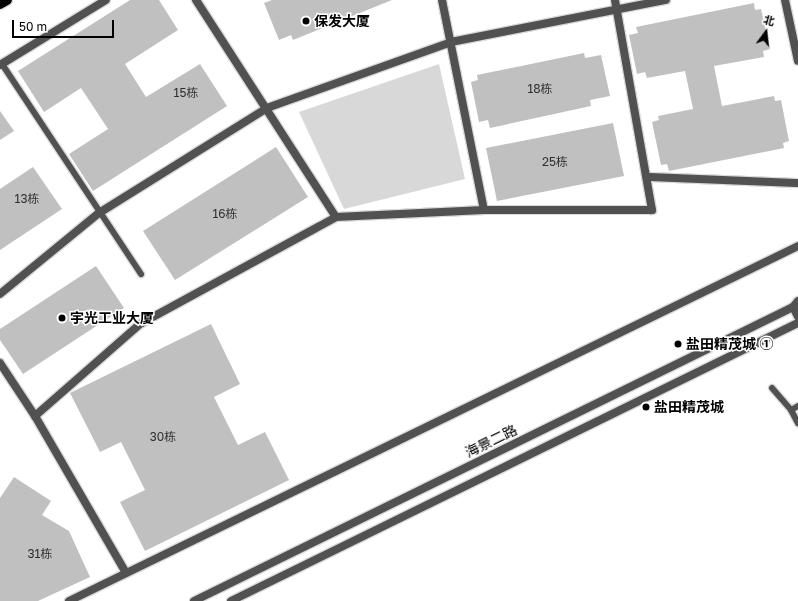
<!DOCTYPE html>
<html>
<head>
<meta charset="utf-8">
<style>
	body { margin:0 }
	#map { position:relative; width:798px; height:601px; overflow:hidden; background:#fff; font-family:"Golos Text","Noto Sans SC",sans-serif }
	div>[style] { position:absolute }
	.green>* { inset:0; background:#d8d8d8 }
	.building>* { inset:0; background:#c0c0c0 }
	.roads { filter:drop-shadow(1px 0 #dbdbdb) drop-shadow(-1px 0 #dbdbdb) drop-shadow(0 1px #dbdbdb) drop-shadow(0 -1px #dbdbdb) }
	.service>* { height:6px; margin:-3px; padding:0 3px; transform-origin:3px; border-radius:3px; background:#515151 }
	.minor>* { height:8px; margin:-4px; padding:0 4px; transform-origin:4px; border-radius:4px; background:#515151 }
	.tertiary>* { height:8px; margin:-4px; padding:0 4px; transform-origin:4px; border-radius:4px; background:#515151 }
	.primary>* { height:10px; margin:-5px; padding:0 5px; transform-origin:5px; border-radius:5px; background:#000 }
	.dots>* { width:11px; height:11px; translate:-50% -50%; box-sizing:border-box; border:2px solid #fff; border-radius:50% }
	span { translate:-50% -50%; white-space:nowrap; text-align:center; line-height:1.15; -webkit-text-stroke:3px #fff; paint-order:stroke }
	.number-label { font-size:12px; color:#303030 }
	.number-label span { -webkit-text-stroke-width:0 }
	.poi-label { font-size:14px; color:#000; font-weight:700 }
	.left { translate:0 -50%; text-align:left }
	.street-label { font-size:14px; color:#000 }
	.north { position:absolute; left:746px; top:12px; width:40px; height:40px; -webkit-text-stroke:3px #fff; paint-order:stroke; rotate:15deg; font-size:11px; font-weight:700; line-height:16px; text-align:center; color:#000 }
	.north::after { content:''; display:block; margin:auto; width:14px; height:18px; background:#000; clip-path:polygon(50% 0,100% 100%,50% 72%,0 100%) }
	.scale { position:absolute; left:12px; top:20px; width:102px; height:18px; box-sizing:border-box; border:2px solid #000; border-top:0; padding-left:5px; font-size:12px; line-height:14px; white-space:nowrap; color:#000; -webkit-text-stroke:3px #fff; paint-order:stroke }
</style>
</head>
<body>
<div id="map">
	<div class="green">
		<div style="clip-path:polygon(439px 64px,465px 179px,344px 209px,299px 112px)"></div>
	</div>
	<div class="building">
		<div style="clip-path:polygon(130px 0,159px 0,178px 30px,125px 64px,146px 97px,200px 64px,227px 106px,93px 191px,69px 154px,108px 129px,81px 88px,44px 112px,18px 71px)"></div>
		<div style="clip-path:polygon(272px 0,392px 0,293px 40px,291px 35px,279px 40px,264px 3px)"></div>
		<div style="clip-path:polygon(754px 3px,755px 10px,761px 9px,770px 49px,763px 51px,764px 57px,714px 66px,722px 106px,774px 96px,775px 101px,781px 100px,789px 141px,783px 143px,784px 148px,669px 171px,667px 164px,661px 165px,652px 122px,659px 120px,658px 116px,693px 109px,685px 71px,647px 78px,645px 72px,637px 74px,629px 35px,638px 33px,636px 27px)"></div>
		<div style="clip-path:polygon(584px 53px,585px 58px,601px 55px,610px 96px,590px 100px,591px 106px,490px 128px,488px 120px,479px 122px,471px 82px,478px 80px,477px 75px)"></div>
		<div style="clip-path:polygon(0 111px,14px 131px,0 140px)"></div>
		<div style="clip-path:polygon(613px 123px,624px 176px,497px 201px,486px 148px)"></div>
		<div style="clip-path:polygon(276px 147px,308px 197px,175px 280px,143px 231px)"></div>
		<div style="clip-path:polygon(33px 167px,62px 209px,0 250px,0 189px)"></div>
		<div style="clip-path:polygon(96px 266px,124px 308px,23px 374px,0 340px,0 329px)"></div>
		<div style="clip-path:polygon(211px 324px,240px 384px,214px 397px,238px 445px,265px 432px,289px 480px,145px 551px,120px 502px,145px 490px,121px 442px,100px 452px,70px 393px)"></div>
		<div style="clip-path:polygon(14px 477px,51px 501px,42px 515px,69px 531px,90px 577px,38px 601px,0 601px,0 498px)"></div>
	</div>
	<div class="roads">
		<div class="service">
			<div style="left:2px;top:64px;width:252px;rotate:56.5deg"></div>
			<div style="left:772px;top:388px;width:29px;rotate:49deg"></div>
			<div style="left:798px;top:406px;width:8px;rotate:150deg"></div>
			<div style="left:791px;top:410px;width:15px;rotate:62deg"></div>
		</div>
		<div class="minor">
			<div style="left:196px;top:0;width:258px;rotate:57.2deg"></div>
			<div style="left:442px;top:0;width:214px;rotate:78.7deg"></div>
			<div style="left:785px;top:0;width:62px;rotate:78deg"></div>
			<div style="left:0;top:65px;width:124px;rotate:-31.5deg"></div>
			<div style="left:648px;top:177px;width:150px;rotate:2.3deg"></div>
			<div style="left:0;top:294px;width:128px;rotate:-39.3deg"></div>
			<div style="left:99px;top:213px;width:198px;rotate:-32deg"></div>
			<div style="left:267px;top:108px;width:195px;rotate:-19.7deg"></div>
			<div style="left:451px;top:42px;width:219px;rotate:-11.1deg"></div>
			<div style="left:793px;top:307px;width:11px;rotate:63deg"></div>
			<div style="left:0;top:363px;width:64px;rotate:56.6deg"></div>
			<div style="left:35px;top:416px;width:181px;rotate:59.9deg"></div>
			<div style="left:35px;top:416px;width:140px;rotate:-41.2deg"></div>
			<div style="left:140px;top:324px;width:223px;rotate:-28.6deg"></div>
			<div style="left:336px;top:217px;width:148px;rotate:-2.7deg"></div>
			<div style="left:484px;top:210px;width:168px"></div>
			<div style="left:652px;top:210px;width:213px;rotate:-100deg"></div>
			<div style="left:69px;top:601px;width:811px;rotate:-25.96deg"></div>
		</div>
		<div class="tertiary">
			<div style="left:194px;top:601px;width:667px;rotate:-26.14deg"></div>
			<div style="left:793px;top:307px;width:8px;rotate:-50deg"></div>
			<div style="left:231px;top:601px;width:631px;rotate:-26.12deg"></div>
		</div>
		<div class="primary">
			<div style="left:0;top:4px;width:8px;rotate:-30deg"></div>
		</div>
	</div>
	<div class="dots">
		<div style="left:306px;top:21px;background:#000"></div>
		<div style="left:62px;top:318px;background:#000"></div>
		<div style="left:678px;top:344px;background:#000"></div>
		<div style="left:646px;top:407px;background:#000"></div>
	</div>
	<div class="number-label">
		<span style="left:540px;top:89px">18栋</span>
		<span style="left:186px;top:93px">15栋</span>
		<span style="left:555px;top:162px">25栋</span>
		<span style="left:27px;top:199px">13栋</span>
		<span style="left:225px;top:214px">16栋</span>
		<span style="left:163px;top:437px">30栋</span>
		<span style="left:40px;top:554px">31栋</span>
	</div>
	<div class="poi-label">
		<span class="left" style="left:314px;top:21px">保发大厦</span>
		<span class="left" style="left:70px;top:318px">宇光工业大厦</span>
		<span class="left" style="left:686px;top:344px">盐田精茂城 ①</span>
		<span class="left" style="left:654px;top:407px">盐田精茂城</span>
	</div>
	<div class="street-label">
		<span style="left:491px;top:441px;rotate:-26deg">海景二路</span>
	</div>
	<div class="north">北</div>
	<div class="scale">50 m</div>
</div>
</body>
</html>
